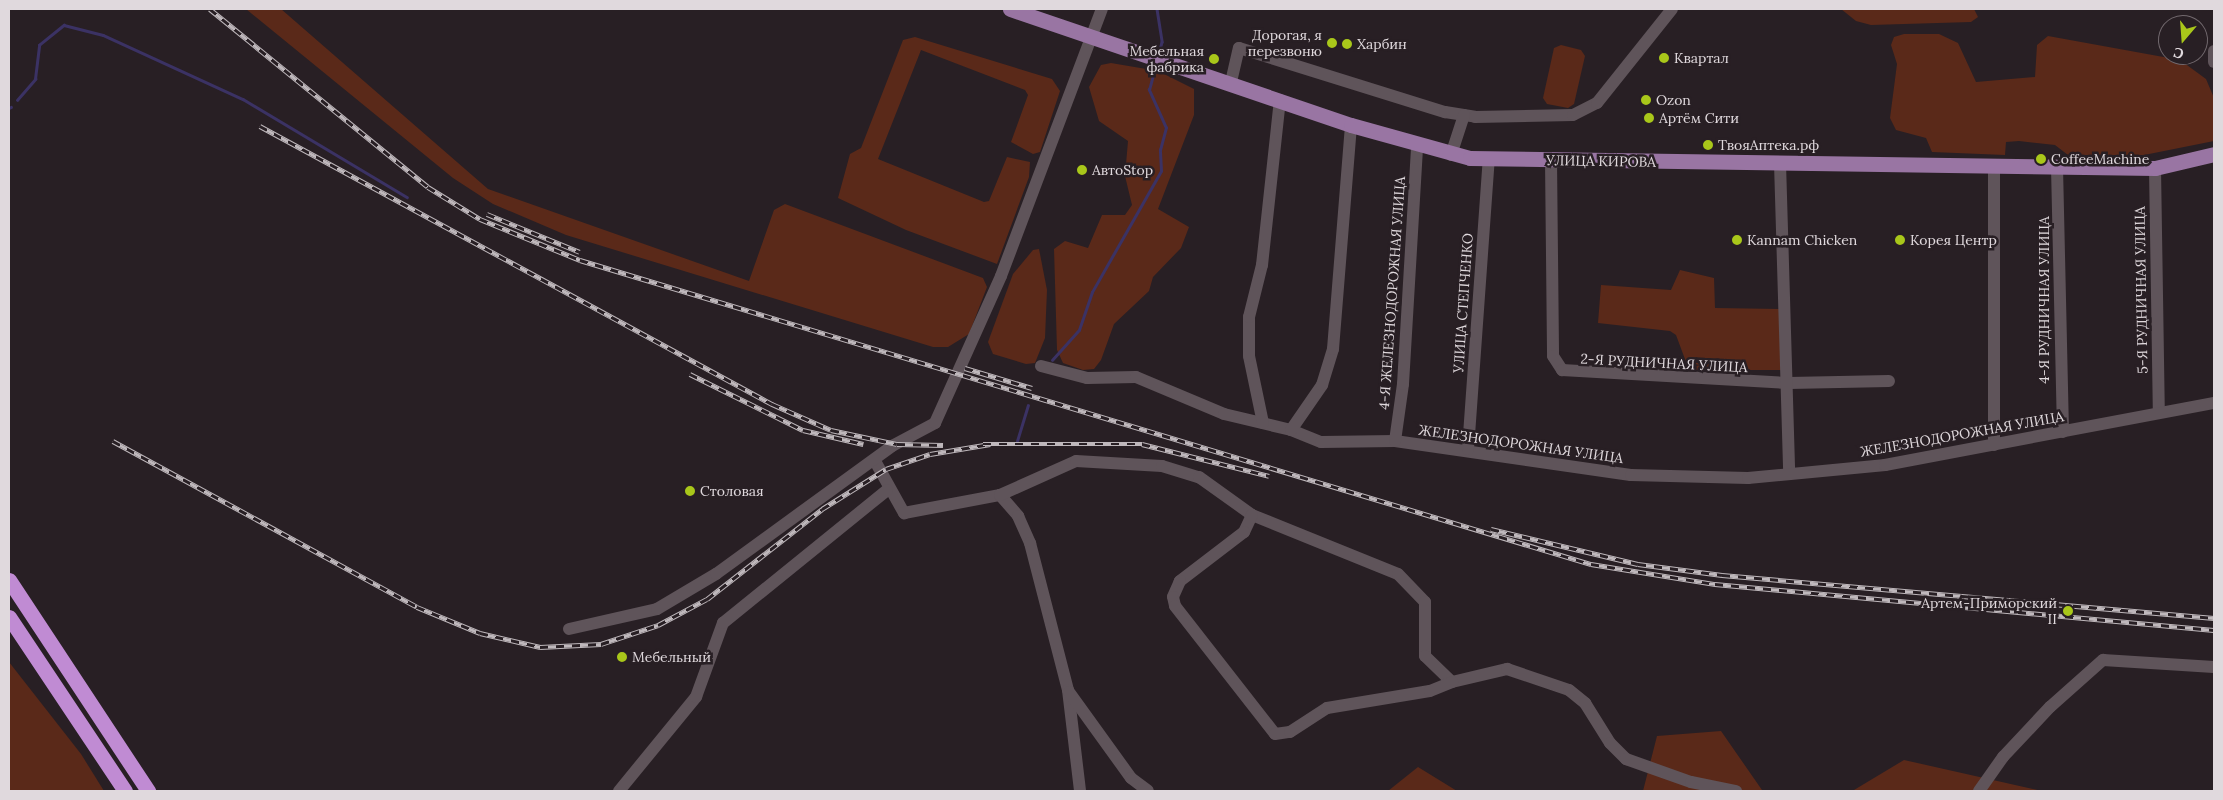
<!DOCTYPE html>
<html>
<head>
<meta charset="utf-8">
<style>
	body { margin:0 }
	#map { position:relative; width:2223px; height:800px; overflow:hidden; background:#281f24; font-family:Lora,serif }
	div>[style] { position:absolute }
	.green>* { inset:0; background:#5a2919 }
	.stream>* { height:2.5px; margin:-1.25px; padding:0 1.25px; transform-origin:1.25px; border-radius:1.25px; background:#3b3264 }
	.minor>* { height:12px; margin:-6px; padding:0 6px; transform-origin:6px; border-radius:6px; background:#5f545a }
	.major>* { height:15px; margin:-7.5px; padding:0 7.5px; transform-origin:7.5px; border-radius:7.5px; background:#9975a3 }
	.highway>* { height:15px; margin:-7.5px; padding:0 7.5px; transform-origin:7.5px; border-radius:7.5px; background:#c08bd3 }
	.rail>* { height:4.5px; margin-top:-2.25px; transform-origin:0; background:repeating-linear-gradient(90deg,#281f24 0 8px,#bfb8bc 0 16px); box-sizing:border-box; border-block:1px solid #bfb8bc }
	.dots>* { width:14px; height:14px; translate:-50% -50%; box-sizing:border-box; border:2px solid #281f24; border-radius:50% }
	span { translate:-50% -50%; white-space:nowrap; text-align:center; line-height:1.15; -webkit-text-stroke:5px #281f24; paint-order:stroke }
	.poi-label { font-size:14px; color:#e0d9dd }
	.right { translate:-100% -50%; text-align:right }
	.left { translate:0 -50%; text-align:left }
	.street-label { font-size:14px; color:#e0d9dd }
	.frame { position:absolute; inset:0; border:10px solid #e0d9dd; pointer-events:none }
	.north { position:absolute; left:2158px; top:15px; width:50px; height:50px; box-sizing:border-box; background:#281f24; border:1px solid #72696e; border-radius:50%; rotate:198deg; font-size:14px; font-weight:700; line-height:20px; text-align:center; color:#e0d9dd }
	.north::after { content:''; display:block; margin:auto; width:18px; height:22px; background:#a9c71a; clip-path:polygon(50% 0,100% 100%,50% 72%,0 100%) }
</style>
</head>
<body>
<div id="map">
	<div class="green">
		<div style="clip-path:polygon(246px 9px,281px 9px,488px 189px,749px 281px,774px 210px,785px 204px,983px 278px,987px 287px,969px 334px,948px 347px,933px 347px,566px 235px,493px 204px,453px 178px)"></div>
		<div style="clip-path:polygon(1841px 9px,1974px 9px,1978px 17px,1971px 22px,1871px 25px,1856px 21px)"></div>
		<div style="clip-path:polygon(1904px 34px,1939px 34px,1958px 43px,1976px 82px,2035px 77px,2037px 45px,2048px 36px,2180px 60px,2206px 79px,2214px 98px,2214px 141px,2144px 155px,2068px 155px,2055px 145px,2019px 141px,2006px 142px,2005px 155px,1932px 152px,1926px 138px,1896px 130px,1890px 118px,1897px 64px,1891px 45px,1894px 37px)"></div>
		<div style="clip-path:polygon(915px 37px,1052px 79px,1060px 91px,1040px 152px,1033px 154px,1011px 142px,1028px 95px,1025px 90px,921px 50px,878px 159px,984px 202px,989px 201px,1007px 157px,1030px 162px,1029px 177px,997px 264px,906px 230px,838px 198px,850px 154px,861px 148px,903px 40px)"></div>
		<div style="clip-path:polygon(1561px 45px,1581px 50px,1585px 56px,1574px 104px,1568px 108px,1547px 104px,1543px 98px,1554px 48px)"></div>
		<div style="clip-path:polygon(1111px 63px,1158px 71px,1194px 89px,1194px 115px,1158px 209px,1189px 227px,1181px 248px,1153px 277px,1149px 291px,1114px 324px,1101px 360px,1094px 369px,1083px 370px,1063px 363px,1057px 350px,1054px 249px,1065px 241px,1088px 248px,1102px 215px,1125px 215px,1132px 205px,1125px 176px,1128px 141px,1099px 121px,1089px 87px,1101px 65px)"></div>
		<div style="clip-path:polygon(1039px 249px,1047px 290px,1045px 338px,1035px 363px,1026px 364px,993px 354px,988px 342px,1013px 274px,1033px 250px)"></div>
		<div style="clip-path:polygon(1680px 270px,1714px 278px,1715px 308px,1780px 309px,1781px 370px,1689px 370px,1676px 335px,1670px 331px,1598px 323px,1601px 285px,1671px 290px)"></div>
		<div style="clip-path:polygon(9px 662px,81px 754px,104px 791px,9px 791px)"></div>
		<div style="clip-path:polygon(1721px 731px,1762px 790px,1854px 790px,1904px 760px,2042px 791px,1643px 791px,1657px 736px)"></div>
		<div style="clip-path:polygon(1418px 767px,1457px 791px,1388px 791px)"></div>
	</div>
	<div class="stream">
		<div style="left:1157px;top:9px;width:33px;rotate:81deg"></div>
		<div style="left:1162px;top:42px;width:12px;rotate:104deg"></div>
		<div style="left:17px;top:100px;width:28px;rotate:-49deg"></div>
		<div style="left:35px;top:79px;width:34px;rotate:-83deg"></div>
		<div style="left:39px;top:45px;width:32px;rotate:-39deg"></div>
		<div style="left:64px;top:25px;width:40px;rotate:14.4deg"></div>
		<div style="left:103px;top:35px;width:154px;rotate:24.6deg"></div>
		<div style="left:243px;top:99px;width:191px;rotate:30.9deg"></div>
		<div style="left:9px;top:108px;width:2px;rotate:-27deg"></div>
		<div style="left:1052px;top:360px;width:40px;rotate:-48deg"></div>
		<div style="left:1079px;top:330px;width:40px;rotate:-71.1deg"></div>
		<div style="left:1092px;top:292px;width:139px;rotate:-60.3deg"></div>
		<div style="left:1161px;top:171px;width:21px;rotate:-93deg"></div>
		<div style="left:1160px;top:150px;width:23px;rotate:-75deg"></div>
		<div style="left:1166px;top:128px;width:42px;rotate:-114.1deg"></div>
		<div style="left:1149px;top:90px;width:27px;rotate:-75deg"></div>
		<div style="left:1017px;top:441px;width:37px;rotate:-73deg"></div>
	</div>
	<div class="minor">
		<div style="left:2214px;top:51px;width:11px;rotate:90deg"></div>
		<div style="left:1231px;top:82px;width:35px;rotate:-77deg"></div>
		<div style="left:1239px;top:48px;width:216px;rotate:17.3deg"></div>
		<div style="left:1445px;top:112px;width:30px;rotate:9deg"></div>
		<div style="left:1475px;top:117px;width:98px;rotate:-1.2deg"></div>
		<div style="left:1573px;top:115px;width:27px;rotate:-27deg"></div>
		<div style="left:1597px;top:103px;width:120px;rotate:-51.4deg"></div>
		<div style="left:1451px;top:155px;width:42px;rotate:-72deg"></div>
		<div style="left:1551px;top:160px;width:196px;rotate:89.4deg"></div>
		<div style="left:1553px;top:356px;width:17px;rotate:57deg"></div>
		<div style="left:1562px;top:370px;width:227px;rotate:3.3deg"></div>
		<div style="left:1789px;top:383px;width:100px;rotate:-1.1deg"></div>
		<div style="left:1780px;top:163px;width:311px;rotate:88.3deg"></div>
		<div style="left:1994px;top:166px;width:279px;rotate:90deg"></div>
		<div style="left:2057px;top:167px;width:265px;rotate:88.7deg"></div>
		<div style="left:2155px;top:168px;width:244px;rotate:89.1deg"></div>
		<div style="left:1041px;top:366px;width:48px;rotate:14.6deg"></div>
		<div style="left:1087px;top:378px;width:49px;rotate:-1.2deg"></div>
		<div style="left:1136px;top:377px;width:95px;rotate:22.8deg"></div>
		<div style="left:1224px;top:414px;width:69px;rotate:13.4deg"></div>
		<div style="left:1291px;top:430px;width:32px;rotate:22deg"></div>
		<div style="left:1321px;top:442px;width:74px;rotate:-0.8deg"></div>
		<div style="left:1395px;top:441px;width:238px;rotate:8.2deg"></div>
		<div style="left:1631px;top:475px;width:117px;rotate:1.5deg"></div>
		<div style="left:1748px;top:478px;width:138px;rotate:-5.4deg"></div>
		<div style="left:1885px;top:465px;width:335px;rotate:-10.7deg"></div>
		<div style="left:1263px;top:423px;width:68px;rotate:-101.8deg"></div>
		<div style="left:1249px;top:356px;width:39px;rotate:-90deg"></div>
		<div style="left:1249px;top:317px;width:54px;rotate:-76deg"></div>
		<div style="left:1262px;top:265px;width:166px;rotate:-83.8deg"></div>
		<div style="left:1291px;top:430px;width:55px;rotate:-55.4deg"></div>
		<div style="left:1322px;top:385px;width:38px;rotate:-73deg"></div>
		<div style="left:1333px;top:349px;width:225px;rotate:-85.4deg"></div>
		<div style="left:1395px;top:441px;width:58px;rotate:-82deg"></div>
		<div style="left:1403px;top:384px;width:238px;rotate:-86.6deg"></div>
		<div style="left:1468px;top:449px;width:291px;rotate:-85.9deg"></div>
		<div style="left:875px;top:461px;width:60px;rotate:60.9deg"></div>
		<div style="left:904px;top:513px;width:98px;rotate:-10.6deg"></div>
		<div style="left:1000px;top:495px;width:28px;rotate:49deg"></div>
		<div style="left:1018px;top:516px;width:30px;rotate:66deg"></div>
		<div style="left:1030px;top:543px;width:152px;rotate:75.5deg"></div>
		<div style="left:1068px;top:690px;width:102px;rotate:83.2deg"></div>
		<div style="left:1000px;top:495px;width:83px;rotate:-24.1deg"></div>
		<div style="left:1076px;top:461px;width:86px;rotate:3.3deg"></div>
		<div style="left:1162px;top:466px;width:39px;rotate:17deg"></div>
		<div style="left:1199px;top:477px;width:65px;rotate:35.6deg"></div>
		<div style="left:1252px;top:515px;width:157px;rotate:22deg"></div>
		<div style="left:1398px;top:574px;width:39px;rotate:46deg"></div>
		<div style="left:1425px;top:602px;width:54px;rotate:90deg"></div>
		<div style="left:1425px;top:656px;width:37px;rotate:44deg"></div>
		<div style="left:1452px;top:682px;width:57px;rotate:-13.3deg"></div>
		<div style="left:1507px;top:669px;width:65px;rotate:18.7deg"></div>
		<div style="left:1569px;top:690px;width:21px;rotate:39deg"></div>
		<div style="left:1585px;top:703px;width:47px;rotate:58deg"></div>
		<div style="left:1610px;top:743px;width:23px;rotate:45deg"></div>
		<div style="left:1626px;top:759px;width:69px;rotate:19.5deg"></div>
		<div style="left:1691px;top:782px;width:46px;rotate:11.3deg"></div>
		<div style="left:1252px;top:515px;width:19px;rotate:115deg"></div>
		<div style="left:1244px;top:532px;width:81px;rotate:142.6deg"></div>
		<div style="left:1180px;top:581px;width:17px;rotate:114deg"></div>
		<div style="left:1173px;top:597px;width:9px;rotate:77deg"></div>
		<div style="left:1175px;top:606px;width:162px;rotate:52deg"></div>
		<div style="left:1275px;top:734px;width:15px;rotate:-8deg"></div>
		<div style="left:1290px;top:732px;width:44px;rotate:-33deg"></div>
		<div style="left:1327px;top:708px;width:104px;rotate:-9.4deg"></div>
		<div style="left:1430px;top:691px;width:24px;rotate:-22deg"></div>
		<div style="left:569px;top:629px;width:90px;rotate:-12.8deg"></div>
		<div style="left:657px;top:609px;width:69px;rotate:-30.7deg"></div>
		<div style="left:716px;top:574px;width:218px;rotate:-36deg"></div>
		<div style="left:892px;top:446px;width:49px;rotate:-28.1deg"></div>
		<div style="left:935px;top:423px;width:161px;rotate:-65.8deg"></div>
		<div style="left:1001px;top:276px;width:285px;rotate:-69.3deg"></div>
		<div style="left:1069px;top:692px;width:106px;rotate:54.2deg"></div>
		<div style="left:1131px;top:778px;width:21px;rotate:37deg"></div>
		<div style="left:619px;top:791px;width:122px;rotate:-50.7deg"></div>
		<div style="left:696px;top:697px;width:79px;rotate:-70deg"></div>
		<div style="left:723px;top:623px;width:211px;rotate:-39deg"></div>
		<div style="left:1979px;top:791px;width:42px;rotate:-54.8deg"></div>
		<div style="left:2003px;top:757px;width:69px;rotate:-46.8deg"></div>
		<div style="left:2050px;top:707px;width:71px;rotate:-41.6deg"></div>
		<div style="left:2103px;top:660px;width:111px;rotate:3.6deg"></div>
	</div>
	<div class="major">
		<div style="left:1010px;top:9px;width:360px;rotate:18.8deg"></div>
		<div style="left:1351px;top:125px;width:123px;rotate:15.5deg"></div>
		<div style="left:1470px;top:158px;width:685px;rotate:0.84deg"></div>
		<div style="left:2155px;top:168px;width:61px;rotate:-13.3deg"></div>
	</div>
	<div class="highway">
		<div style="left:9px;top:580px;width:253px;rotate:56.6deg"></div>
		<div style="left:9px;top:617px;width:209px;rotate:56.3deg"></div>
	</div>
	<div class="rail">
		<div style="left:210px;top:9px;width:281px;rotate:39.2deg"></div>
		<div style="left:428px;top:187px;width:61px;rotate:31.6deg"></div>
		<div style="left:480px;top:219px;width:108px;rotate:22.3deg"></div>
		<div style="left:580px;top:260px;width:1056px;rotate:16.74deg"></div>
		<div style="left:1591px;top:564px;width:126px;rotate:9.2deg"></div>
		<div style="left:1715px;top:584px;width:501px;rotate:5.27deg"></div>
		<div style="left:260px;top:126px;width:583px;rotate:28.5deg"></div>
		<div style="left:772px;top:404px;width:64px;rotate:23.8deg"></div>
		<div style="left:831px;top:430px;width:67px;rotate:12deg"></div>
		<div style="left:897px;top:444px;width:46px;rotate:1.2deg"></div>
		<div style="left:487px;top:214px;width:100px;rotate:22.2deg"></div>
		<div style="left:965px;top:368px;width:70px;rotate:16.6deg"></div>
		<div style="left:690px;top:374px;width:126px;rotate:26.4deg"></div>
		<div style="left:803px;top:430px;width:62px;rotate:13.1deg"></div>
		<div style="left:113px;top:441px;width:346px;rotate:28.6deg"></div>
		<div style="left:417px;top:607px;width:68px;rotate:22.4deg"></div>
		<div style="left:480px;top:633px;width:62px;rotate:13.1deg"></div>
		<div style="left:540px;top:647px;width:61px;rotate:-2.8deg"></div>
		<div style="left:601px;top:644px;width:60px;rotate:-18.4deg"></div>
		<div style="left:658px;top:625px;width:55px;rotate:-28deg"></div>
		<div style="left:707px;top:599px;width:146px;rotate:-38deg"></div>
		<div style="left:822px;top:509px;width:75px;rotate:-32deg"></div>
		<div style="left:886px;top:469px;width:46px;rotate:-18.8deg"></div>
		<div style="left:930px;top:454px;width:61px;rotate:-9.5deg"></div>
		<div style="left:983px;top:444px;width:159px"></div>
		<div style="left:1142px;top:444px;width:131px;rotate:14.1deg"></div>
		<div style="left:1491px;top:529px;width:151px;rotate:13.4deg"></div>
		<div style="left:1638px;top:564px;width:85px;rotate:7.5deg"></div>
		<div style="left:1722px;top:575px;width:494px;rotate:5deg"></div>
	</div>
	<div class="dots">
		<div style="left:1332px;top:43px;background:#a9c71a"></div>
		<div style="left:1347px;top:44px;background:#a9c71a"></div>
		<div style="left:1664px;top:58px;background:#a9c71a"></div>
		<div style="left:1214px;top:59px;background:#a9c71a"></div>
		<div style="left:1646px;top:100px;background:#a9c71a"></div>
		<div style="left:1649px;top:118px;background:#a9c71a"></div>
		<div style="left:1708px;top:145px;background:#a9c71a"></div>
		<div style="left:2041px;top:159px;background:#a9c71a"></div>
		<div style="left:1082px;top:170px;background:#a9c71a"></div>
		<div style="left:1737px;top:240px;background:#a9c71a"></div>
		<div style="left:1900px;top:240px;background:#a9c71a"></div>
		<div style="left:690px;top:491px;background:#a9c71a"></div>
		<div style="left:2068px;top:611px;background:#a9c71a"></div>
		<div style="left:622px;top:657px;background:#a9c71a"></div>
	</div>
	<div class="poi-label">
		<span class="right" style="left:1322px;top:43px">Дорогая, я<br>перезвоню</span>
		<span class="left" style="left:1357px;top:44px">Харбин</span>
		<span class="right" style="left:1204px;top:59px">Мебельная<br>фабрика</span>
		<span class="left" style="left:1674px;top:58px">Квартал</span>
		<span class="left" style="left:1656px;top:100px">Ozon</span>
		<span class="left" style="left:1659px;top:118px">Артём Сити</span>
		<span class="left" style="left:1718px;top:145px">ТвояАптека.рф</span>
		<span class="left" style="left:2051px;top:159px">CoffeeMachine</span>
		<span class="left" style="left:1092px;top:170px">АвтоStop</span>
		<span class="left" style="left:1747px;top:240px">Kannam Chicken</span>
		<span class="left" style="left:1910px;top:240px">Корея Центр</span>
		<span class="left" style="left:700px;top:491px">Столовая</span>
		<span class="right" style="left:2057px;top:611px">Артем-Приморский<br>II</span>
		<span class="left" style="left:632px;top:657px">Мебельный</span>
	</div>
	<div class="street-label">
		<span style="left:1601px;top:161px;rotate:1deg">УЛИЦА КИРОВА</span>
		<span style="left:2141px;top:290px;rotate:-91deg">5-Я РУДНИЧНАЯ УЛИЦА</span>
		<span style="left:1392px;top:293px;rotate:-86deg">4-Я ЖЕЛЕЗНОДОРОЖНАЯ УЛИЦА</span>
		<span style="left:2044px;top:300px;rotate:-90deg">4-Я РУДНИЧНАЯ УЛИЦА</span>
		<span style="left:1463px;top:303px;rotate:-86deg">УЛИЦА СТЕПЧЕНКО</span>
		<span style="left:1664px;top:363px;rotate:3deg">2-Я РУДНИЧНАЯ УЛИЦА</span>
		<span style="left:1962px;top:434px;rotate:-10deg">ЖЕЛЕЗНОДОРОЖНАЯ УЛИЦА</span>
		<span style="left:1521px;top:444px;rotate:8deg">ЖЕЛЕЗНОДОРОЖНАЯ УЛИЦА</span>
	</div>
	<div class="frame"></div>
	<div class="north">С</div>
</div>
</body>
</html>
